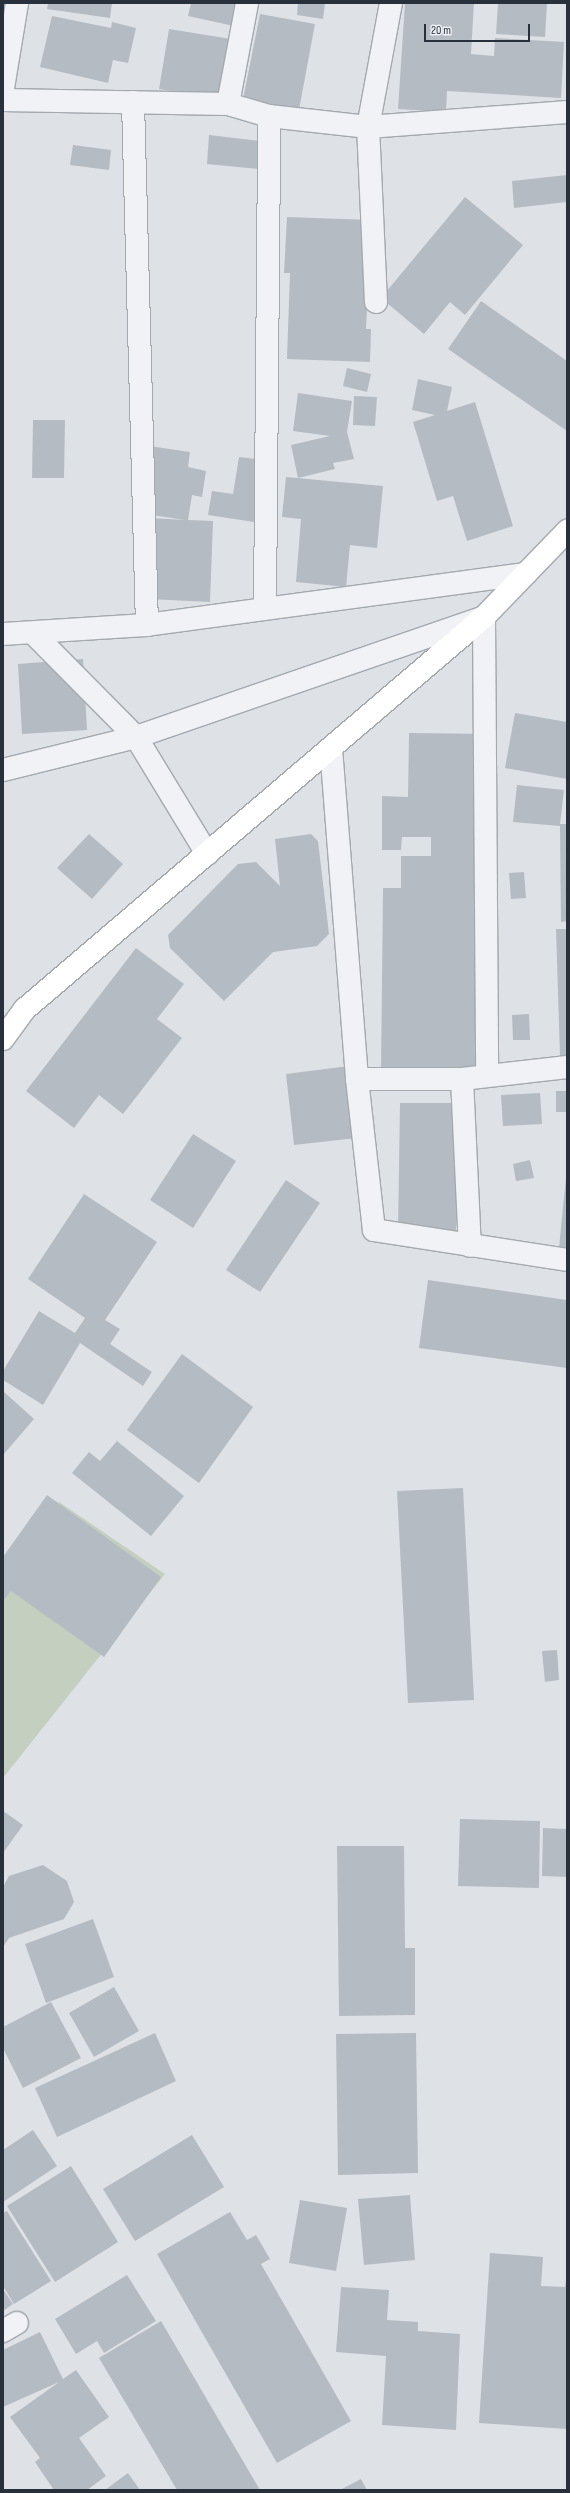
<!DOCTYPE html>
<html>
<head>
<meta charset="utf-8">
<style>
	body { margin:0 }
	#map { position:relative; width:570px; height:2493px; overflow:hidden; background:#dee2e6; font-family:"Sofia Sans Condensed",sans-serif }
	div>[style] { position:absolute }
	.green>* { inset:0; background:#c5cfc0 }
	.building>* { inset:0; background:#b5bbc2 }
	.roads { filter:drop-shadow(1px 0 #a4a9af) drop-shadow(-1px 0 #a4a9af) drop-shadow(0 1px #a4a9af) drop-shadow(0 -1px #a4a9af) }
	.minor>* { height:22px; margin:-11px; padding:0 11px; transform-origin:11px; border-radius:11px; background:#f0f2f5 }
	.tertiary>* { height:22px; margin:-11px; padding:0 11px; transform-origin:11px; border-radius:11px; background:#f0f2f5 }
	.secondary>* { height:22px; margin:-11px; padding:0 11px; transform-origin:11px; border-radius:11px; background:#fff }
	span { translate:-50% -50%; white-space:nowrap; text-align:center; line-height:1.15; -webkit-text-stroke:3px #edf0f4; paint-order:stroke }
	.frame { position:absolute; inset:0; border:4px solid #28313b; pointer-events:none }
	.scale { position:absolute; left:424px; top:24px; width:106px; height:18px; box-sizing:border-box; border:2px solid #28313b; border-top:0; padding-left:5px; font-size:12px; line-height:14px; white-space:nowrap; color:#28313b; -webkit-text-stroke:3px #edf0f4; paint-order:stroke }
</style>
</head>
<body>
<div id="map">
	<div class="green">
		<div style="clip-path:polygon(59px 1502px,165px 1574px,3px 1778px,3px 1572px)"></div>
	</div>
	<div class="building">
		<div style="clip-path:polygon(3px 3px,6px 3px,4px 20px,3px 20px)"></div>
		<div style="clip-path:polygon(48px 3px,112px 3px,110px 18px,47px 9px)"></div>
		<div style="clip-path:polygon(191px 3px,239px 3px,234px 26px,188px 16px)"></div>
		<div style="clip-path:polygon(298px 3px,325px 3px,323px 19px,297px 15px)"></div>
		<div style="clip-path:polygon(405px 3px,474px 3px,471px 54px,494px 56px,495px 38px,564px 42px,561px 98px,447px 91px,446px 112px,398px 109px)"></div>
		<div style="clip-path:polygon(498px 3px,547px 3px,545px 37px,496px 34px)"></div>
		<div style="clip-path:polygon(260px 14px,315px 24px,298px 115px,242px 104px)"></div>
		<div style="clip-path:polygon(52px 16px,111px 28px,112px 22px,136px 28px,128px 63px,113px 60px,108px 83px,40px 67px)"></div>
		<div style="clip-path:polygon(169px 29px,231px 39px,221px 100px,159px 89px)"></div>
		<div style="clip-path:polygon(209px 135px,261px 141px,259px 169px,207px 164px)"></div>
		<div style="clip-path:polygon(73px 145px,111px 150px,109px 170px,70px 165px)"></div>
		<div style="clip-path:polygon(567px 175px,567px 202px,514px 208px,512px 181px)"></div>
		<div style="clip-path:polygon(465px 197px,523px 245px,465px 315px,450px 302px,424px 334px,381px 298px)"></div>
		<div style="clip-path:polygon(287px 217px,371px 220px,366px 329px,371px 329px,370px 362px,287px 359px,290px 273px,284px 273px)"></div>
		<div style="clip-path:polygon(481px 301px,567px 361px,567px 431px,448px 349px)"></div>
		<div style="clip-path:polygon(347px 368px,371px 374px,367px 392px,343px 386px)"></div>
		<div style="clip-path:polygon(418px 379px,452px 387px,447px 411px,475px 402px,513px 526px,467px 541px,453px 496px,437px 501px,413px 422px,435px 415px,412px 410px)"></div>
		<div style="clip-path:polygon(298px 393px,352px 401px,347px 432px,354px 459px,333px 463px,335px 469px,298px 478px,291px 445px,330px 436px,293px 431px)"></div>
		<div style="clip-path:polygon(354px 396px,377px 397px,375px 426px,353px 425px)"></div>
		<div style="clip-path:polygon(33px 420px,65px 420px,64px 478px,32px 478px)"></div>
		<div style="clip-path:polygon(149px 446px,190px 452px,188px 467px,206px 471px,202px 497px,192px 495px,188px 520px,213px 521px,210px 602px,148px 599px,152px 518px,185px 520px,139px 513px)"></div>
		<div style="clip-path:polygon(239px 457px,264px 460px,254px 522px,208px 515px,212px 491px,233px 494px)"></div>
		<div style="clip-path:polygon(286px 477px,383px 486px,377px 548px,350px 545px,346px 587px,296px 582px,301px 519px,282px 517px)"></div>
		<div style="clip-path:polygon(83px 659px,87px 730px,22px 734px,18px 664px)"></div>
		<div style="clip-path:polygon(515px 713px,567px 722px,567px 779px,505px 768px)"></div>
		<div style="clip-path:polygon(409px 733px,492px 734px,476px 962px,475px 1072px,381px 1071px,383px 888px,401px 888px,401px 856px,431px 856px,431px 837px,402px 837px,401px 850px,382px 850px,382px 796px,408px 797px)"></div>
		<div style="clip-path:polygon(517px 785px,564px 790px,560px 824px,567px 824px,567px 921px,561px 922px,560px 826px,513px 822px)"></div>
		<div style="clip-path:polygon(89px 834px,123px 864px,92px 899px,57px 868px)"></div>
		<div style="clip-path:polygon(311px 834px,318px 841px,329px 934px,317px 946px,273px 952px,224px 1001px,170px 948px,168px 935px,238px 864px,256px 862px,280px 886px,275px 839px)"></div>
		<div style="clip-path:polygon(524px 872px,526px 898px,511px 899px,509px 873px)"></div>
		<div style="clip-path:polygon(556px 929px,567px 929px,567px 1056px,560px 1056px)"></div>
		<div style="clip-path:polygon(136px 948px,184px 984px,157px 1019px,182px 1038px,123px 1114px,99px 1095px,74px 1128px,26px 1091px)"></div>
		<div style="clip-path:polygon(529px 1014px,530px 1040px,513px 1040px,512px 1015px)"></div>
		<div style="clip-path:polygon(349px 1066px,357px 1138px,294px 1145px,286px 1074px)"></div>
		<div style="clip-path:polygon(556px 1091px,567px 1091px,567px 1112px,556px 1112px)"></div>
		<div style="clip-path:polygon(540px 1093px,542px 1124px,503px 1126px,501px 1095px)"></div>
		<div style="clip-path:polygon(400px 1103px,458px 1103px,456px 1232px,398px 1231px)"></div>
		<div style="clip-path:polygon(193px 1134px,236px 1161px,193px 1228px,150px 1200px)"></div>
		<div style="clip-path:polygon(530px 1160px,534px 1178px,516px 1181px,513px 1164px)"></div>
		<div style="clip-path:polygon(566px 1177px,567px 1177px,567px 1259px,558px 1258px)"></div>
		<div style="clip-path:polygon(286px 1180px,320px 1203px,260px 1292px,226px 1270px)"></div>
		<div style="clip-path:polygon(84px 1194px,157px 1242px,105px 1320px,120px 1329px,110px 1344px,152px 1372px,143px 1386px,80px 1343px,43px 1405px,3px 1380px,3px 1371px,39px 1311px,75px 1333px,85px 1318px,28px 1279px)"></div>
		<div style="clip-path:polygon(428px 1280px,567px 1300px,567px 1368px,419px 1348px)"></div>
		<div style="clip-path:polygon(182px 1354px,253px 1407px,199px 1483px,127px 1430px)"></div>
		<div style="clip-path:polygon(3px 1391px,34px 1419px,3px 1455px)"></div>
		<div style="clip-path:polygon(117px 1441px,184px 1496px,151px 1536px,72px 1473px,89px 1452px,100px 1461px)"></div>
		<div style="clip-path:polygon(463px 1488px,474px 1700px,408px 1703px,397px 1491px)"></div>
		<div style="clip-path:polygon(47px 1495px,161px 1577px,104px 1657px,11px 1591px,3px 1601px,3px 1557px)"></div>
		<div style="clip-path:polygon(557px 1650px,559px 1680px,545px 1682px,542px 1651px)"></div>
		<div style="clip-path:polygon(3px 1811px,23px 1825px,3px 1853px)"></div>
		<div style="clip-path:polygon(460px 1819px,540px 1821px,539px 1888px,458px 1886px)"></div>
		<div style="clip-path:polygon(543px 1828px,567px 1829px,567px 1877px,542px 1876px)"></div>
		<div style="clip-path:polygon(337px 1846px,404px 1846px,405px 1948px,415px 1948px,415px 2015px,339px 2016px)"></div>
		<div style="clip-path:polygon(43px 1865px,67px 1881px,74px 1902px,64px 1919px,9px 1938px,3px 1947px,3px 1887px,9px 1876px)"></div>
		<div style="clip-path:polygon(93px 1919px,114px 1977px,46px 2003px,25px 1944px)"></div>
		<div style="clip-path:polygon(114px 1987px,139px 2031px,94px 2057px,69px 2013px)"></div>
		<div style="clip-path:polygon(51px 2002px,81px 2058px,23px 2088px,3px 2048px,3px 2027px)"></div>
		<div style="clip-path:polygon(155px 2033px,176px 2081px,57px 2137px,35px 2088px)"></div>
		<div style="clip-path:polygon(416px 2033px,418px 2173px,338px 2175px,336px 2034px)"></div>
		<div style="clip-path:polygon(33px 2130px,57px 2166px,3px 2202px,3px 2150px)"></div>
		<div style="clip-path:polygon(192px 2135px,224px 2187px,135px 2241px,103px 2189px)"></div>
		<div style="clip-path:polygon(71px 2166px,118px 2242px,55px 2282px,7px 2206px)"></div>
		<div style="clip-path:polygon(410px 2195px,415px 2260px,364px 2265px,358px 2199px)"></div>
		<div style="clip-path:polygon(300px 2200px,347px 2208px,336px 2271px,289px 2263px)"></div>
		<div style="clip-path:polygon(7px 2211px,51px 2281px,14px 2304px,3px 2286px,3px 2213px)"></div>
		<div style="clip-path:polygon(230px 2212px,247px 2240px,256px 2235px,270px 2259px,261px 2264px,351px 2421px,277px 2463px,157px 2254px)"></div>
		<div style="clip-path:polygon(490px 2253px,543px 2257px,541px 2286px,565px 2287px,567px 2275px,567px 2429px,479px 2423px)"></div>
		<div style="clip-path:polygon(127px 2275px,156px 2321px,104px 2353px,97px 2341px,76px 2354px,55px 2319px)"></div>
		<div style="clip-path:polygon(341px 2287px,389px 2290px,387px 2320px,418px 2322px,418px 2331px,460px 2334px,456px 2430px,382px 2425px,386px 2356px,336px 2352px)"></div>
		<div style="clip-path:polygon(3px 2289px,13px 2304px,3px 2311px)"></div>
		<div style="clip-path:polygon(161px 2321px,260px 2490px,177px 2490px,99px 2358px)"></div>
		<div style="clip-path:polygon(40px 2332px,63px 2379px,76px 2370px,109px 2417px,79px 2438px,106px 2476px,87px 2490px,54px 2490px,35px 2462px,40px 2458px,10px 2417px,59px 2382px,3px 2407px,3px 2350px)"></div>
		<div style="clip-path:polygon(128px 2473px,140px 2490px,105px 2490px)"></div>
		<div style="clip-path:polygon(361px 2479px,367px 2490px,340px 2490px)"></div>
	</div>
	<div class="roads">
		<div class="minor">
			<div style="left:3px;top:88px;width:86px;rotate:-80.6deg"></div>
			<div style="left:3px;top:100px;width:225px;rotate:1deg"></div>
			<div style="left:228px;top:104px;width:43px;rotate:16.3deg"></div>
			<div style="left:269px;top:116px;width:100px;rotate:6.3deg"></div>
			<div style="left:368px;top:127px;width:200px;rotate:-4.3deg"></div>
			<div style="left:133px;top:102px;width:523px;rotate:88.47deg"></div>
			<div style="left:228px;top:104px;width:103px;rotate:-79.3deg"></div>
			<div style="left:376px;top:302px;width:175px;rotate:-92.6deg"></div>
			<div style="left:368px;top:127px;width:126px;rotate:-79.5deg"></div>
			<div style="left:265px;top:607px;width:491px;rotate:-89.5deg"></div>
			<div style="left:484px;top:617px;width:458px;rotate:89.6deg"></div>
			<div style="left:3px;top:634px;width:144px;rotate:-3.6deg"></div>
			<div style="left:147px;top:625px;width:382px;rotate:-7.7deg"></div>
			<div style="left:34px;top:634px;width:145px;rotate:45.3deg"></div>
			<div style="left:136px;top:737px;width:137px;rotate:58.7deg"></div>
			<div style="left:331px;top:748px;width:332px;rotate:85.5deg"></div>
			<div style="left:357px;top:1079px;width:152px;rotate:83.6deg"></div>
			<div style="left:374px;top:1230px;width:195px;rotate:8.8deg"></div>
			<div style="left:357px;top:1079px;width:105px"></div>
			<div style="left:462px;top:1079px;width:106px;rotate:-6.5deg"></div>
			<div style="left:462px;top:1079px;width:167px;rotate:87.3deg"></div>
			<div style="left:3px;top:2331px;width:16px;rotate:-30deg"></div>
		</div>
		<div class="tertiary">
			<div style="left:3px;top:770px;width:137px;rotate:-13.9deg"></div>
			<div style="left:136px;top:737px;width:368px;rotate:-19deg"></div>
		</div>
		<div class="secondary">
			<div style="left:3px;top:1039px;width:37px;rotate:-54deg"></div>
			<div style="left:25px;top:1009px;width:604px;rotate:-40.5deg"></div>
			<div style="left:484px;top:617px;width:120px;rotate:-46deg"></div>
		</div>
	</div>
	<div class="frame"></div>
	<div class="scale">20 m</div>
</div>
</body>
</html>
